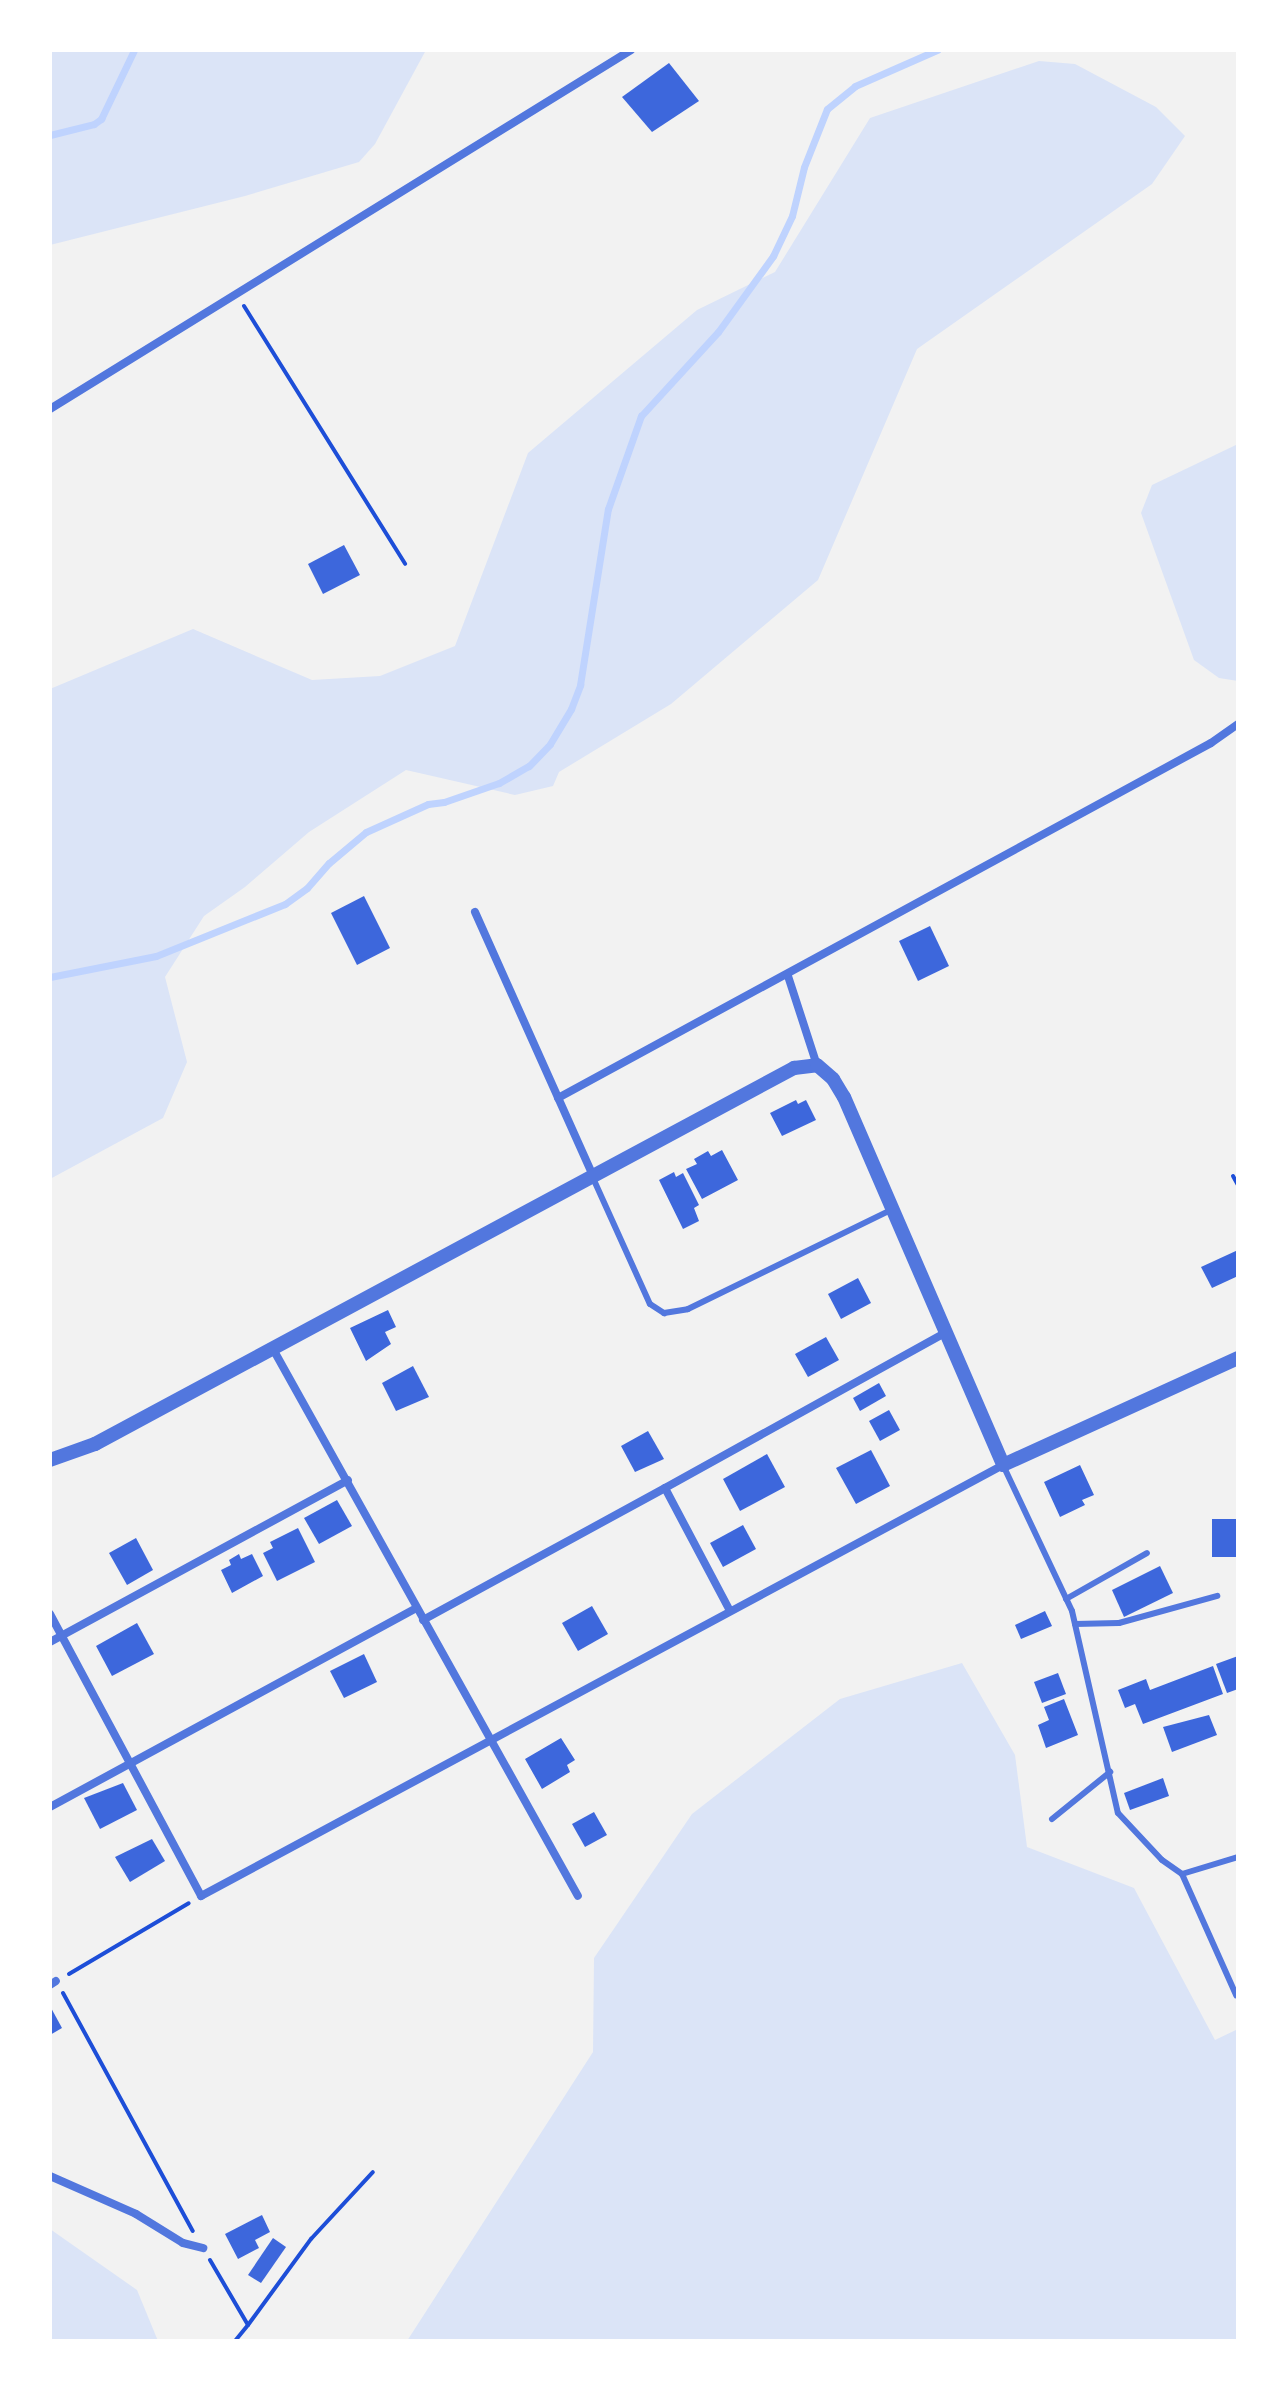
<!DOCTYPE html>
<html>
<head>
<meta charset="utf-8">
<style>
	body { margin:0 }
	#map { position:relative; width:1288px; height:2391px; overflow:hidden; background:#f2f2f2; font-family:Manrope,sans-serif }
	div>[style] { position:absolute }
	.green>* { inset:0; background:#dbe4f7 }
	.stream>* { height:7px; margin:-3.5px; padding:0 3.5px; transform-origin:3.5px; border-radius:3.5px; background:#bfd3fe }
	.building>* { inset:0; background:#3d67dc }
	.path>* { height:4px; margin:-2px; padding:0 2px; transform-origin:2px; border-radius:2px; background:#1d4ed8 }
	.service>* { height:6px; margin:-3px; padding:0 3px; transform-origin:3px; border-radius:3px; background:#5277de }
	.minor>* { height:8px; margin:-4px; padding:0 4px; transform-origin:4px; border-radius:4px; background:#5277de }
	.tertiary>* { height:14px; margin:-7px; padding:0 7px; transform-origin:7px; border-radius:7px; background:#5277de }
	span { translate:-50% -50%; white-space:nowrap; text-align:center; line-height:1.15; -webkit-text-stroke:8px #fff; paint-order:stroke }
	.frame { position:absolute; inset:0; border:52px solid #fff; pointer-events:none }
</style>
</head>
<body>
<div id="map">
	<div class="green">
		<div style="clip-path:polygon(50px 50px,426px 50px,375px 144px,359px 162px,245px 196px,50px 245px)"></div>
		<div style="clip-path:polygon(1039px 61px,1075px 64px,1156px 107px,1185px 136px,1152px 184px,917px 349px,818px 580px,671px 704px,559px 772px,553px 786px,515px 795px,406px 770px,309px 832px,245px 887px,204px 916px,165px 977px,187px 1062px,163px 1118px,50px 1179px,50px 689px,193px 629px,312px 680px,380px 676px,455px 646px,528px 453px,697px 310px,775px 272px,870px 118px)"></div>
		<div style="clip-path:polygon(1238px 444px,1238px 681px,1219px 678px,1194px 660px,1141px 513px,1152px 485px)"></div>
		<div style="clip-path:polygon(962px 1663px,1015px 1755px,1027px 1847px,1134px 1888px,1215px 2040px,1238px 2029px,1238px 2341px,407px 2341px,593px 2052px,594px 1958px,692px 1814px,840px 1699px)"></div>
		<div style="clip-path:polygon(50px 2229px,137px 2290px,158px 2341px,50px 2341px)"></div>
	</div>
	<div class="stream">
		<div style="left:50px;top:135px;width:45px;rotate:-14deg"></div>
		<div style="left:94px;top:124px;width:9px;rotate:-36deg"></div>
		<div style="left:101px;top:119px;width:76px;rotate:-64.4deg"></div>
		<div style="left:50px;top:977px;width:108px;rotate:-11.2deg"></div>
		<div style="left:156px;top:956px;width:139px;rotate:-22deg"></div>
		<div style="left:285px;top:904px;width:27px;rotate:-36deg"></div>
		<div style="left:307px;top:888px;width:33px;rotate:-49deg"></div>
		<div style="left:329px;top:863px;width:48px;rotate:-40deg"></div>
		<div style="left:366px;top:832px;width:68px;rotate:-24.3deg"></div>
		<div style="left:428px;top:804px;width:16px;rotate:-7deg"></div>
		<div style="left:444px;top:802px;width:58px;rotate:-19.1deg"></div>
		<div style="left:499px;top:783px;width:34px;rotate:-30deg"></div>
		<div style="left:529px;top:766px;width:30px;rotate:-46deg"></div>
		<div style="left:550px;top:744px;width:41px;rotate:-59deg"></div>
		<div style="left:571px;top:709px;width:26px;rotate:-69deg"></div>
		<div style="left:580px;top:685px;width:178px;rotate:-81deg"></div>
		<div style="left:608px;top:509px;width:99px;rotate:-70.5deg"></div>
		<div style="left:641px;top:416px;width:114px;rotate:-47.5deg"></div>
		<div style="left:718px;top:332px;width:94px;rotate:-54.1deg"></div>
		<div style="left:773px;top:256px;width:44px;rotate:-64.6deg"></div>
		<div style="left:792px;top:216px;width:50px;rotate:-76.2deg"></div>
		<div style="left:804px;top:167px;width:62px;rotate:-68.4deg"></div>
		<div style="left:827px;top:109px;width:36px;rotate:-39deg"></div>
		<div style="left:855px;top:86px;width:90px;rotate:-23.7deg"></div>
	</div>
	<div class="building">
		<div style="clip-path:polygon(669px 63px,699px 101px,652px 132px,622px 97px)"></div>
		<div style="clip-path:polygon(344px 545px,360px 575px,323px 594px,308px 564px)"></div>
		<div style="clip-path:polygon(364px 896px,390px 948px,357px 965px,331px 913px)"></div>
		<div style="clip-path:polygon(930px 926px,949px 966px,918px 981px,899px 941px)"></div>
		<div style="clip-path:polygon(796px 1100px,798px 1104px,806px 1100px,816px 1120px,782px 1136px,770px 1113px)"></div>
		<div style="clip-path:polygon(722px 1150px,738px 1180px,702px 1199px,686px 1169px,697px 1164px,694px 1159px,708px 1151px,711px 1156px)"></div>
		<div style="clip-path:polygon(674px 1172px,676px 1177px,683px 1173px,699px 1205px,694px 1208px,699px 1221px,683px 1229px,659px 1180px)"></div>
		<div style="clip-path:polygon(1238px 1250px,1238px 1276px,1212px 1288px,1201px 1267px)"></div>
		<div style="clip-path:polygon(858px 1278px,871px 1303px,841px 1319px,828px 1294px)"></div>
		<div style="clip-path:polygon(388px 1310px,396px 1327px,385px 1332px,391px 1344px,366px 1361px,350px 1328px)"></div>
		<div style="clip-path:polygon(826px 1337px,839px 1360px,808px 1377px,795px 1354px)"></div>
		<div style="clip-path:polygon(413px 1366px,429px 1397px,396px 1411px,382px 1383px)"></div>
		<div style="clip-path:polygon(879px 1383px,886px 1396px,860px 1411px,853px 1398px)"></div>
		<div style="clip-path:polygon(889px 1410px,900px 1430px,880px 1441px,869px 1421px)"></div>
		<div style="clip-path:polygon(648px 1431px,664px 1459px,635px 1472px,621px 1446px)"></div>
		<div style="clip-path:polygon(871px 1450px,890px 1486px,856px 1504px,836px 1468px)"></div>
		<div style="clip-path:polygon(767px 1454px,785px 1487px,740px 1511px,723px 1479px)"></div>
		<div style="clip-path:polygon(1080px 1465px,1094px 1495px,1082px 1500px,1085px 1505px,1060px 1517px,1044px 1482px)"></div>
		<div style="clip-path:polygon(337px 1500px,352px 1526px,319px 1544px,304px 1518px)"></div>
		<div style="clip-path:polygon(1212px 1519px,1238px 1519px,1238px 1557px,1212px 1557px)"></div>
		<div style="clip-path:polygon(743px 1525px,756px 1549px,723px 1567px,710px 1543px)"></div>
		<div style="clip-path:polygon(298px 1528px,315px 1562px,277px 1581px,263px 1553px,273px 1548px,270px 1542px)"></div>
		<div style="clip-path:polygon(136px 1538px,153px 1570px,127px 1585px,109px 1553px)"></div>
		<div style="clip-path:polygon(239px 1554px,241px 1559px,252px 1554px,263px 1576px,232px 1593px,221px 1570px,231px 1565px,229px 1560px)"></div>
		<div style="clip-path:polygon(1160px 1566px,1173px 1593px,1124px 1617px,1112px 1590px)"></div>
		<div style="clip-path:polygon(592px 1606px,608px 1634px,578px 1651px,562px 1623px)"></div>
		<div style="clip-path:polygon(1045px 1611px,1052px 1626px,1021px 1639px,1015px 1625px)"></div>
		<div style="clip-path:polygon(137px 1623px,154px 1654px,112px 1676px,96px 1646px)"></div>
		<div style="clip-path:polygon(364px 1654px,377px 1682px,344px 1698px,330px 1671px)"></div>
		<div style="clip-path:polygon(1238px 1656px,1238px 1689px,1227px 1693px,1216px 1664px)"></div>
		<div style="clip-path:polygon(1213px 1666px,1223px 1694px,1143px 1724px,1135px 1704px,1125px 1708px,1118px 1690px,1146px 1679px,1150px 1690px)"></div>
		<div style="clip-path:polygon(1058px 1673px,1066px 1694px,1042px 1703px,1034px 1682px)"></div>
		<div style="clip-path:polygon(1064px 1699px,1078px 1735px,1046px 1748px,1038px 1725px,1049px 1720px,1044px 1707px)"></div>
		<div style="clip-path:polygon(1209px 1715px,1217px 1735px,1172px 1752px,1163px 1727px)"></div>
		<div style="clip-path:polygon(561px 1738px,575px 1760px,567px 1765px,570px 1772px,542px 1789px,525px 1759px)"></div>
		<div style="clip-path:polygon(1163px 1778px,1169px 1796px,1130px 1810px,1124px 1793px)"></div>
		<div style="clip-path:polygon(123px 1783px,137px 1810px,100px 1829px,84px 1798px)"></div>
		<div style="clip-path:polygon(594px 1812px,607px 1835px,585px 1847px,572px 1824px)"></div>
		<div style="clip-path:polygon(152px 1839px,165px 1861px,130px 1882px,115px 1857px)"></div>
		<div style="clip-path:polygon(50px 2006px,62px 2028px,50px 2035px)"></div>
		<div style="clip-path:polygon(262px 2215px,270px 2232px,255px 2240px,259px 2248px,238px 2259px,225px 2234px)"></div>
		<div style="clip-path:polygon(273px 2238px,286px 2247px,261px 2283px,248px 2275px)"></div>
	</div>
	<div class="path">
		<div style="left:244px;top:306px;width:304px;rotate:58deg"></div>
		<div style="left:1233px;top:1176px;width:10px;rotate:61deg"></div>
		<div style="left:69px;top:1974px;width:139px;rotate:-30.6deg"></div>
		<div style="left:63px;top:1993px;width:271px;rotate:61.4deg"></div>
		<div style="left:210px;top:2260px;width:75px;rotate:59.7deg"></div>
		<div style="left:248px;top:2325px;width:21px;rotate:129deg"></div>
		<div style="left:248px;top:2325px;width:107px;rotate:-53.8deg"></div>
		<div style="left:311px;top:2239px;width:91px;rotate:-47.2deg"></div>
	</div>
	<div class="service">
		<div style="left:593px;top:1178px;width:138px;rotate:65.7deg"></div>
		<div style="left:650px;top:1304px;width:17px;rotate:33deg"></div>
		<div style="left:664px;top:1313px;width:24px;rotate:-9deg"></div>
		<div style="left:688px;top:1309px;width:226px;rotate:-26deg"></div>
		<div style="left:1003px;top:1465px;width:161px;rotate:64.7deg"></div>
		<div style="left:1072px;top:1611px;width:207px;rotate:77.2deg"></div>
		<div style="left:1118px;top:1813px;width:64px;rotate:46.9deg"></div>
		<div style="left:1162px;top:1860px;width:24px;rotate:35deg"></div>
		<div style="left:1182px;top:1874px;width:133px;rotate:65.9deg"></div>
		<div style="left:1066px;top:1599px;width:93px;rotate:-29.6deg"></div>
		<div style="left:1075px;top:1624px;width:44px;rotate:-1.3deg"></div>
		<div style="left:1119px;top:1623px;width:102px;rotate:-15.4deg"></div>
		<div style="left:1052px;top:1819px;width:75px;rotate:-39deg"></div>
		<div style="left:1182px;top:1874px;width:59px;rotate:-16.9deg"></div>
	</div>
	<div class="minor">
		<div style="left:50px;top:409px;width:683px;rotate:-31.71deg"></div>
		<div style="left:475px;top:912px;width:287px;rotate:65.9deg"></div>
		<div style="left:788px;top:976px;width:94px;rotate:72deg"></div>
		<div style="left:558px;top:1098px;width:743px;rotate:-28.53deg"></div>
		<div style="left:1211px;top:743px;width:33px;rotate:-35deg"></div>
		<div style="left:273px;top:1349px;width:626px;rotate:60.86deg"></div>
		<div style="left:729px;top:1609px;width:137px;rotate:-117.9deg"></div>
		<div style="left:665px;top:1488px;width:322px;rotate:-29deg"></div>
		<div style="left:50px;top:1614px;width:320px;rotate:61.8deg"></div>
		<div style="left:201px;top:1896px;width:910px;rotate:-28.25deg"></div>
		<div style="left:423px;top:1620px;width:276px;rotate:-28.6deg"></div>
		<div style="left:50px;top:1642px;width:339px;rotate:-28.5deg"></div>
		<div style="left:50px;top:1807px;width:417px;rotate:-28.5deg"></div>
		<div style="left:50px;top:1985px;width:7px;rotate:-34deg"></div>
		<div style="left:50px;top:2176px;width:94px;rotate:23.8deg"></div>
		<div style="left:136px;top:2214px;width:55px;rotate:31.7deg"></div>
		<div style="left:183px;top:2243px;width:21px;rotate:14deg"></div>
	</div>
	<div class="tertiary">
		<div style="left:50px;top:1460px;width:48px;rotate:-19.6deg"></div>
		<div style="left:95px;top:1444px;width:794px;rotate:-28.28deg"></div>
		<div style="left:794px;top:1068px;width:23px;rotate:-7deg"></div>
		<div style="left:817px;top:1065px;width:21px;rotate:41deg"></div>
		<div style="left:833px;top:1079px;width:21px;rotate:59deg"></div>
		<div style="left:844px;top:1097px;width:401px;rotate:66.6deg"></div>
		<div style="left:1003px;top:1465px;width:258px;rotate:-24.5deg"></div>
	</div>
	<div class="frame"></div>
</div>
</body>
</html>
